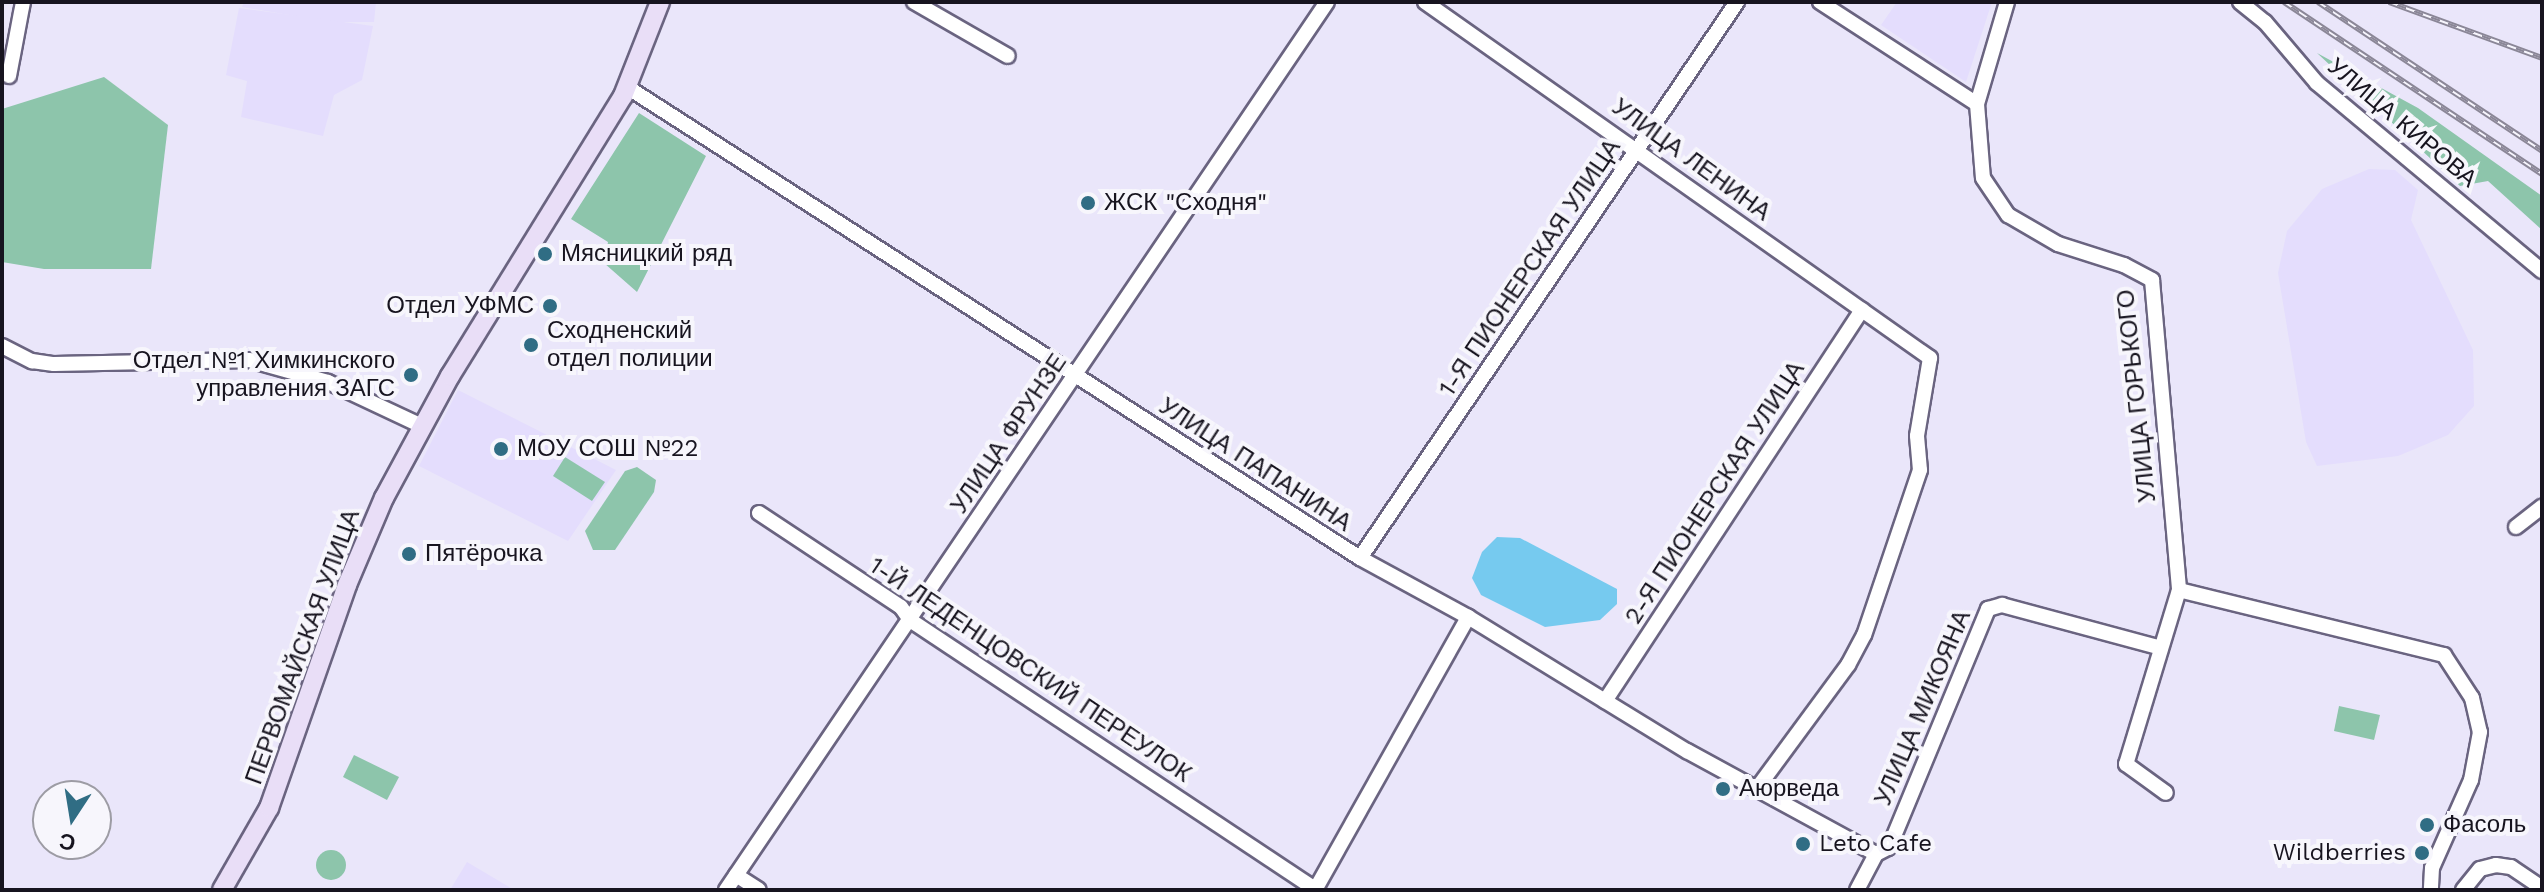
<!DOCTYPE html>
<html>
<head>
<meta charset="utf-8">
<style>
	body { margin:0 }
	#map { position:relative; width:2544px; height:892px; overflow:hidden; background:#eae6fa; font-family:"Work Sans",sans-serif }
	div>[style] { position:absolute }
	.built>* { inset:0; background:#e4ddfd }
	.green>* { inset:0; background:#8dc5ab }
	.round { border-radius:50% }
	.water>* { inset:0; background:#76caef }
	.roads { filter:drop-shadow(2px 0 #6a6480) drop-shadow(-2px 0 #6a6480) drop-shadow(0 2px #6a6480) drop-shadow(0 -2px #6a6480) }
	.minor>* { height:14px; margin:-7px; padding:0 7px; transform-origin:7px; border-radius:7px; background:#fff }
	.major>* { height:18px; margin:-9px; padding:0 9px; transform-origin:9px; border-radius:9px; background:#e9def7 }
	.rail>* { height:6px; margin-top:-3px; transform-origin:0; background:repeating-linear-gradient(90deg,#f7f6fc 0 9px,#8b8797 0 18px); box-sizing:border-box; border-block:2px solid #8b8797 }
	.dots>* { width:22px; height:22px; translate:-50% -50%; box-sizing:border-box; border:4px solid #f7f6fc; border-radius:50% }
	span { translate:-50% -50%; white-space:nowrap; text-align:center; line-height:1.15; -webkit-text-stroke:8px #f7f6fc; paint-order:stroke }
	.street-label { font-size:24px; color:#17141f }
	.poi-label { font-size:24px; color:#17141f }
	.left { translate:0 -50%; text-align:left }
	.right { translate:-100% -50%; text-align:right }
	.frame { position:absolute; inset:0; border:4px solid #17141f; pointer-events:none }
	.north { position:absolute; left:32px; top:780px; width:80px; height:80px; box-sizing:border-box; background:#f7f6fc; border:2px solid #9d9ca4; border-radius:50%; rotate:192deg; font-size:22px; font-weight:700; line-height:32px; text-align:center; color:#17141f }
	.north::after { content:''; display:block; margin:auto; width:28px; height:36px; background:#306d84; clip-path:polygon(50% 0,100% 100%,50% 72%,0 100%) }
</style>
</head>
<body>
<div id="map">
	<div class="built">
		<div style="clip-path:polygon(244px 2px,376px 2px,374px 22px,330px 22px,242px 7px)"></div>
		<div style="clip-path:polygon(1897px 2px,1992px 2px,1966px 82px,1881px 25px)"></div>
		<div style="clip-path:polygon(239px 8px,373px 26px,362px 80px,334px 95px,323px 136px,241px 117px,247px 81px,226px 75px)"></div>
		<div style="clip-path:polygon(2369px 169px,2395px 170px,2418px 190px,2411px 220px,2473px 350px,2474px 406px,2448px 435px,2398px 456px,2317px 466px,2306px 442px,2278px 273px,2287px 231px,2322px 189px)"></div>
		<div style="clip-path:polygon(458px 390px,616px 470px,568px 541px,419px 466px)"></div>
		<div style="clip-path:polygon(467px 862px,514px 890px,450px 890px)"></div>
	</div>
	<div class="green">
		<div style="clip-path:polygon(2317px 53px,2418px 108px,2542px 196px,2542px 230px,2488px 181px,2460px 186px)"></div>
		<div style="clip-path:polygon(104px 77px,168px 125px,151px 269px,44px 269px,2px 262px,2px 109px)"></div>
		<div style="clip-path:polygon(639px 113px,706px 156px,637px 292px,604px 263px,608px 242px,571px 219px)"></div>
		<div style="clip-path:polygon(565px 457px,605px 482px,592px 501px,553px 476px)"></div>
		<div style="clip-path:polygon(637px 467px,656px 480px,654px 492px,615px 550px,593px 550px,585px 531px,625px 471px)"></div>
		<div style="clip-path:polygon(2339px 706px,2380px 715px,2374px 740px,2334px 731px)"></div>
		<div style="clip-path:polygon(354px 755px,399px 777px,387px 800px,343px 777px)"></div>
		<div class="round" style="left:316px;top:850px;width:30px;height:30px"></div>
	</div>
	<div class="water">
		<div style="clip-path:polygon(1497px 537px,1520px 538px,1617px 589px,1617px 604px,1600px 620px,1545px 627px,1481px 595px,1472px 578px,1482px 552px)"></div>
	</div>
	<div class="roads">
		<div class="minor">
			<div style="left:914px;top:2px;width:108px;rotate:29.9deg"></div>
			<div style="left:1425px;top:2px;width:618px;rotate:35.18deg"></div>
			<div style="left:1930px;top:358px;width:79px;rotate:99.5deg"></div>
			<div style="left:1917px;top:436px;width:34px;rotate:85deg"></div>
			<div style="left:1920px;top:470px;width:174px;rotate:108.7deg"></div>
			<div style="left:1864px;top:635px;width:34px;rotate:118deg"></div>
			<div style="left:1848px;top:665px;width:155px;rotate:126.4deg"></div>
			<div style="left:1820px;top:2px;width:187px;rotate:33deg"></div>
			<div style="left:2007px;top:2px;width:106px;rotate:106.4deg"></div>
			<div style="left:1977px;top:104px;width:74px;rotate:85.4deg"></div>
			<div style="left:1983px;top:178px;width:45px;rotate:56deg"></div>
			<div style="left:2008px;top:215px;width:58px;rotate:30.1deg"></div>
			<div style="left:2058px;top:244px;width:69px;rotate:17.7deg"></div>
			<div style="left:2124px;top:265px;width:32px;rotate:28deg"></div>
			<div style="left:2152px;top:280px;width:311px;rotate:85deg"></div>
			<div style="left:2179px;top:590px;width:182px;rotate:106.9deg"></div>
			<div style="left:2126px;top:764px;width:49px;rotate:35.9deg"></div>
			<div style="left:2240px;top:2px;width:32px;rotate:39deg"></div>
			<div style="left:2265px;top:22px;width:80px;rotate:49.6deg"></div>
			<div style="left:2317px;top:83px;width:293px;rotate:39.9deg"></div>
			<div style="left:9px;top:76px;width:75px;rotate:-79.3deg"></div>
			<div style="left:627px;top:87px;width:871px;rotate:32.72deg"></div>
			<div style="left:1360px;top:558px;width:123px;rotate:28.6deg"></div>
			<div style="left:1468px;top:617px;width:257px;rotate:31.5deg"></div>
			<div style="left:1687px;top:751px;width:215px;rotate:28.6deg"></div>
			<div style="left:2px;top:346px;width:34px;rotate:27deg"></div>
			<div style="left:32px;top:361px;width:22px;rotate:8deg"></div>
			<div style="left:54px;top:364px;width:195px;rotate:-1.2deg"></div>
			<div style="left:249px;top:360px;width:82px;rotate:15.6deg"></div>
			<div style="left:328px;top:382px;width:104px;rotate:25.1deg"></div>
			<div style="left:759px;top:513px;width:170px;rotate:33.5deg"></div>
			<div style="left:901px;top:607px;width:16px;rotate:55deg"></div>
			<div style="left:910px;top:620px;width:488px;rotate:33.6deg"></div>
			<div style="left:2516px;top:527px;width:33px;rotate:-38deg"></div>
			<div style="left:1360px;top:558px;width:672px;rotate:-55.86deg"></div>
			<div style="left:2179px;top:590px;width:273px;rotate:13.8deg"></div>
			<div style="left:2444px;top:655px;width:51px;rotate:56.9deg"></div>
			<div style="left:2472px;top:698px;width:35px;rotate:77deg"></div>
			<div style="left:2480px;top:732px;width:49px;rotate:100.6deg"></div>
			<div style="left:2471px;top:780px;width:96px;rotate:113.9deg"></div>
			<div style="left:2432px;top:868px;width:22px;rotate:93deg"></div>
			<div style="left:1605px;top:701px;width:468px;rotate:-56.7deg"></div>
			<div style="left:736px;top:875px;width:27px;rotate:33deg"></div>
			<div style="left:726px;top:890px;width:1072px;rotate:-55.91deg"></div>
			<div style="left:1315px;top:890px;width:313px;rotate:-60.7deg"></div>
			<div style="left:1857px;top:890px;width:41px;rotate:-62.2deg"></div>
			<div style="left:1876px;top:854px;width:13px;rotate:-27deg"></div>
			<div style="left:1888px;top:848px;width:13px;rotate:-63deg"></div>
			<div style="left:1894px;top:836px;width:246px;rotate:-67.5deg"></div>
			<div style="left:1988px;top:609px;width:15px;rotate:-16deg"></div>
			<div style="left:2002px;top:605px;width:162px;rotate:15.1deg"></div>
			<div style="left:2463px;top:890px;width:27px;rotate:-51deg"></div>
			<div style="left:2480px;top:869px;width:16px;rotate:-14deg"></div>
			<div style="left:2496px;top:865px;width:15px;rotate:8deg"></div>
			<div style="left:2511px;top:867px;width:37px;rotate:34deg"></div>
		</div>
		<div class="major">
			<div style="left:222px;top:890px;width:95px;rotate:-60.2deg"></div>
			<div style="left:269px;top:808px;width:236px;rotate:-70.7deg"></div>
			<div style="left:347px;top:585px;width:95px;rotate:-67deg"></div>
			<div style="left:384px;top:498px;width:139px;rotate:-61.6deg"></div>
			<div style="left:450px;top:376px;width:329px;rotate:-58.3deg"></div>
			<div style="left:623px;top:96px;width:101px;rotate:-68.5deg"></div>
		</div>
	</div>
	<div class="rail">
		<div style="left:2284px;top:2px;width:310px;rotate:33.7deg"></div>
		<div style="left:2318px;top:2px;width:269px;rotate:33.6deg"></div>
		<div style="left:2389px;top:2px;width:163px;rotate:20.1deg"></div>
	</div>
	<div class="dots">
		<div style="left:1088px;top:203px;background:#306d84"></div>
		<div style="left:545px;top:254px;background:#306d84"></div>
		<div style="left:550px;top:306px;background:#306d84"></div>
		<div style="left:531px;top:345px;background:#306d84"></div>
		<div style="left:411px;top:375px;background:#306d84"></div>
		<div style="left:501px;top:449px;background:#306d84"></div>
		<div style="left:409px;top:554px;background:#306d84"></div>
		<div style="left:1723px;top:789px;background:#306d84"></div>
		<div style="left:2427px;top:825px;background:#306d84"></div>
		<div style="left:1803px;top:844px;background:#306d84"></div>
		<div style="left:2422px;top:853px;background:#306d84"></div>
	</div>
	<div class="street-label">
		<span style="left:2402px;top:123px;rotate:40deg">УЛИЦА КИРОВА</span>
		<span style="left:1691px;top:160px;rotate:36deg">УЛИЦА ЛЕНИНА</span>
		<span style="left:1530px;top:268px;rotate:-56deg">1-Я ПИОНЕРСКАЯ УЛИЦА</span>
		<span style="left:2137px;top:396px;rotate:-96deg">УЛИЦА ГОРЬКОГО</span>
		<span style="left:1009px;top:434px;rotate:-56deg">УЛИЦА ФРУНЗЕ</span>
		<span style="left:1255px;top:465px;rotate:33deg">УЛИЦА ПАПАНИНА</span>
		<span style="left:1715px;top:493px;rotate:-57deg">2-Я ПИОНЕРСКАЯ УЛИЦА</span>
		<span style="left:303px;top:647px;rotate:-70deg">ПЕРВОМАЙСКАЯ УЛИЦА</span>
		<span style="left:1030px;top:670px;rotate:34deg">1-Й ЛЕДЕНЦОВСКИЙ ПЕРЕУЛОК</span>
		<span style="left:1923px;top:708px;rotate:-67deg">УЛИЦА МИКОЯНА</span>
	</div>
	<div class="poi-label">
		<span class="left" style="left:1104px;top:203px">ЖСК "Сходня"</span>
		<span class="left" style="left:561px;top:254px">Мясницкий ряд</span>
		<span class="right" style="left:534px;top:306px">Отдел УФМС</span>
		<span class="left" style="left:547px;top:345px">Сходненский<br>отдел полиции</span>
		<span class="right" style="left:395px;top:375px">Отдел №1 Химкинского<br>управления ЗАГС</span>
		<span class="left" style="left:517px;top:449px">МОУ СОШ №22</span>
		<span class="left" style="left:425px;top:554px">Пятёрочка</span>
		<span class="left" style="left:1739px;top:789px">Аюрведа</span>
		<span class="left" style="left:2443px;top:825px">Фасоль</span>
		<span class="left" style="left:1819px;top:844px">Leto Cafe</span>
		<span class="right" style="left:2406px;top:853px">Wildberries</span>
	</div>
	<div class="frame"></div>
	<div class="north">С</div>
</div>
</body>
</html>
